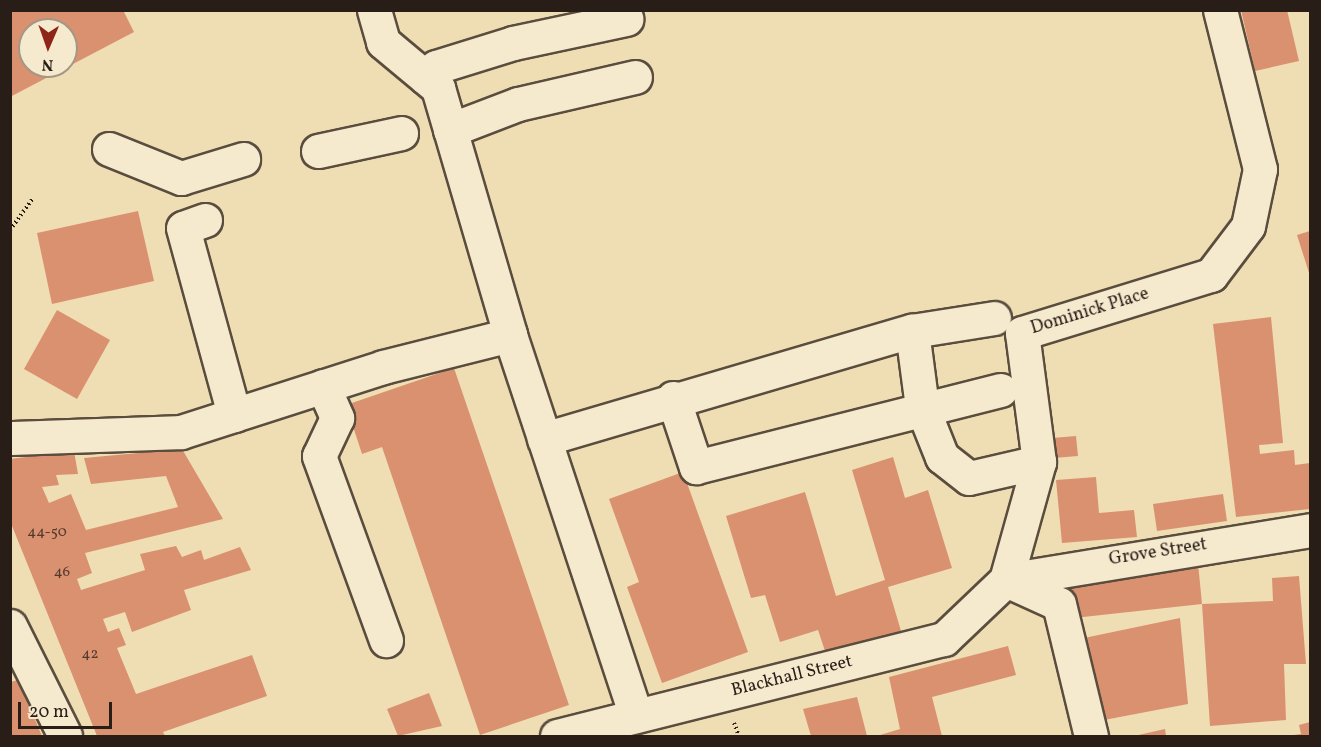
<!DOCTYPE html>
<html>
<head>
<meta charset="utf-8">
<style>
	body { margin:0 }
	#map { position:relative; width:1321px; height:747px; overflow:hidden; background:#efddb4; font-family:Vollkorn,serif }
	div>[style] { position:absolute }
	.building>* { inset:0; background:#da9170 }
	.path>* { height:4px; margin-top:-2px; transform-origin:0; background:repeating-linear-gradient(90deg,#281d17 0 1.5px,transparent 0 4.5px) }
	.roads { filter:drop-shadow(2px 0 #5a4d3e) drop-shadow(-2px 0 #5a4d3e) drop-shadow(0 2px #5a4d3e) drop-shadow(0 -2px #5a4d3e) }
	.minor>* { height:33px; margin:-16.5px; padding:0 16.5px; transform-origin:16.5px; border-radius:16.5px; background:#f5e9ce }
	span { translate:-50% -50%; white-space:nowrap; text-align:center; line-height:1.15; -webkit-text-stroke:4.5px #f5e9ce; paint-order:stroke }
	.number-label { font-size:15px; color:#543a2d }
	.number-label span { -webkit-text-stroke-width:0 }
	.street-label { font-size:18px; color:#281d17 }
	.frame { position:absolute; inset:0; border:12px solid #281d17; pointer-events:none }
	.north { position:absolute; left:18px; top:18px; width:60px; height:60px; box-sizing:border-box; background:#f5e9ce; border:2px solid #a39785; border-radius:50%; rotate:182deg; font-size:16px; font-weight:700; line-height:24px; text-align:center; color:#281d17 }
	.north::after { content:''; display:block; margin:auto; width:21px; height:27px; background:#8f2418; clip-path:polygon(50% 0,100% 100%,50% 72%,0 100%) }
	.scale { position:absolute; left:18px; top:702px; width:94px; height:27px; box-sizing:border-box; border:3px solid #281d17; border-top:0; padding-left:8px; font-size:18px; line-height:21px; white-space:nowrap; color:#281d17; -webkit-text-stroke:4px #f5e9ce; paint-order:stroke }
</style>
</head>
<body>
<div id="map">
	<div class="building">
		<div style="clip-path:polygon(evenodd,10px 10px,123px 10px,134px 32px,10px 97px,10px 10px,30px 30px,66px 30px,66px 66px,30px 66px,30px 30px)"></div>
		<div style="clip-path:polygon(1241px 10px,1287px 10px,1299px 61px,1255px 71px)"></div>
		<div style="clip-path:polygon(138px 211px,154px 281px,52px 304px,37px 233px)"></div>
		<div style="clip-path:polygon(1310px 231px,1310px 276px,1297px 235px)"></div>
		<div style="clip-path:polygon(57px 310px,110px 340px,77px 399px,24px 369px)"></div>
		<div style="clip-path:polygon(1271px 317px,1283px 443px,1259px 445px,1260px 454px,1294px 450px,1295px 465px,1310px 463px,1310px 509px,1236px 517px,1213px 324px)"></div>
		<div style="clip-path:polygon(454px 368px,569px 705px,480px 735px,382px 447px,362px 454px,346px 405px)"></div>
		<div style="clip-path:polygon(1076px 436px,1078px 456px,1054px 458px,1052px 438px)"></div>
		<div style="clip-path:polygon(182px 449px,223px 519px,85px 553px,92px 573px,77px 579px,81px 590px,145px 570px,140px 554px,176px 546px,182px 557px,201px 550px,204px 560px,240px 547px,251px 570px,184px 590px,191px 610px,132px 632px,125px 612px,103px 619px,108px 632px,119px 628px,126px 645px,117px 648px,136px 694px,252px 655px,267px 696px,163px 732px,165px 736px,97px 736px,10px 521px,10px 459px,74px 451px,78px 474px,56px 475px,59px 485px,42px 487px,49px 503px,71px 494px,86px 530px,178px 507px,166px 476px,91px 484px,84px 458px)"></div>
		<div style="clip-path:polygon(893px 457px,905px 498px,928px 490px,952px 568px,888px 587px,901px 631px,826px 654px,818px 630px,780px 642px,765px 595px,751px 598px,726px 516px,805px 492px,836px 596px,885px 580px,852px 470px)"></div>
		<div style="clip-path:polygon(683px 472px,748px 652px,662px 683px,627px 587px,639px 582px,609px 499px)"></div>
		<div style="clip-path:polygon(1096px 477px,1099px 513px,1134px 510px,1137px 537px,1062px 543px,1056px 480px)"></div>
		<div style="clip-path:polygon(1223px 494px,1227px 521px,1157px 531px,1153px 504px)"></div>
		<div style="clip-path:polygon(1198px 563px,1202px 604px,1074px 618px,1070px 577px)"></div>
		<div style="clip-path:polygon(1299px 576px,1306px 664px,1284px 664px,1286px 720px,1210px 726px,1202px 604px,1273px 601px,1272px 578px)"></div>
		<div style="clip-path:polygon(1180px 618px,1188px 704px,1104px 720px,1084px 638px)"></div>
		<div style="clip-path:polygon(1008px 646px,1016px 675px,932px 697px,942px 736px,877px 736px,900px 729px,889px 677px)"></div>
		<div style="clip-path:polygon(18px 680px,42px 736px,10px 736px,10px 682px)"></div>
		<div style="clip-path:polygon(429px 693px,442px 726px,398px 736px,387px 709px)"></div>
		<div style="clip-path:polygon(857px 697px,867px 736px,811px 736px,803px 709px)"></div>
		<div style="clip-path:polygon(1310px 722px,1310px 736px,1286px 736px,1301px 734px,1299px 725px)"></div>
		<div style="clip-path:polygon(1165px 729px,1166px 736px,1134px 736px)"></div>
	</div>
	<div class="path">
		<div style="left:10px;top:230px;width:39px;rotate:-54deg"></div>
		<div style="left:734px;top:723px;width:14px;rotate:69deg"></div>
	</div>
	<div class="roads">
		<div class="minor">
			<div style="left:374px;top:10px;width:33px;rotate:74deg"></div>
			<div style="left:383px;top:42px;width:72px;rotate:39.9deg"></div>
			<div style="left:438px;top:88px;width:257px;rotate:73.7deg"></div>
			<div style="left:510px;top:335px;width:401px;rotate:71.7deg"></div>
			<div style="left:425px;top:77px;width:15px;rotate:-42deg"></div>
			<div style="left:436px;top:67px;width:81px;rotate:-17.3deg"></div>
			<div style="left:513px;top:43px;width:116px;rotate:-12deg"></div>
			<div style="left:450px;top:130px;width:73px;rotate:-20.9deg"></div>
			<div style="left:518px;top:104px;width:120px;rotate:-13deg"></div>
			<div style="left:109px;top:149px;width:78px;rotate:21.9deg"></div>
			<div style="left:181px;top:178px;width:65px;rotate:-17deg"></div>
			<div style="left:318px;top:151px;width:85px;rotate:-12.2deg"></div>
			<div style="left:205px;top:220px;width:23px;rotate:160deg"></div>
			<div style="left:183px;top:228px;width:194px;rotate:74.7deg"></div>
			<div style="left:912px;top:331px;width:77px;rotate:82.5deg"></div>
			<div style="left:922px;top:407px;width:54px;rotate:68.2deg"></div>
			<div style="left:942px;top:457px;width:34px;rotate:38deg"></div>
			<div style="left:969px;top:478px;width:72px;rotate:-12.9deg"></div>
			<div style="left:323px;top:386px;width:35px;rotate:66deg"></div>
			<div style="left:337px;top:418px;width:42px;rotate:115.3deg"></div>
			<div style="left:319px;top:456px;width:196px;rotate:70deg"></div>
			<div style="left:673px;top:398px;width:73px;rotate:71.6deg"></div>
			<div style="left:696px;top:467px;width:314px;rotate:-14.2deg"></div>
			<div style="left:10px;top:438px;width:171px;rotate:-2deg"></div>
			<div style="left:181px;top:432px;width:212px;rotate:-17.8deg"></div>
			<div style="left:383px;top:367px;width:131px;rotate:-14.1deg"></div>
			<div style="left:544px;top:439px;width:384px;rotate:-16.4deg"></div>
			<div style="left:912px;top:331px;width:83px;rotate:-9deg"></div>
			<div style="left:1006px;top:580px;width:123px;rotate:-74.4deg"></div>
			<div style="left:1039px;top:462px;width:130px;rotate:-97.5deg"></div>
			<div style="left:1022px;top:333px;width:198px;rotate:-17.1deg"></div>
			<div style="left:1211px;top:275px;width:61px;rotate:-52.9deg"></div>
			<div style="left:1248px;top:226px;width:58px;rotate:-78.1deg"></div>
			<div style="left:1260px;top:169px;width:164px;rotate:-104.1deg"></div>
			<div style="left:1006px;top:580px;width:58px;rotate:24.4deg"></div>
			<div style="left:1059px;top:604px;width:136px;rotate:76.4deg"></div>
			<div style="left:10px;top:626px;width:123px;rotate:63.4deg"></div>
			<div style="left:557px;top:736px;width:399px;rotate:-14.1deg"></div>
			<div style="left:944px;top:639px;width:86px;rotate:-43.6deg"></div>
			<div style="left:1006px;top:580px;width:308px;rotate:-9.3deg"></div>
		</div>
	</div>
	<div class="number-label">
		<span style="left:47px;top:533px">44-50</span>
		<span style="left:62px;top:573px">46</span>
		<span style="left:90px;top:655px">42</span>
	</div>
	<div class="street-label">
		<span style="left:1090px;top:312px;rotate:-17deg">Dominick Place</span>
		<span style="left:1158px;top:553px;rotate:-9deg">Grove Street</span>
		<span style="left:792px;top:677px;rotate:-14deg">Blackhall Street</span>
	</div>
	<div class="frame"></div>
	<div class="north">N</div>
	<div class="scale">20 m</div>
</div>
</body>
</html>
